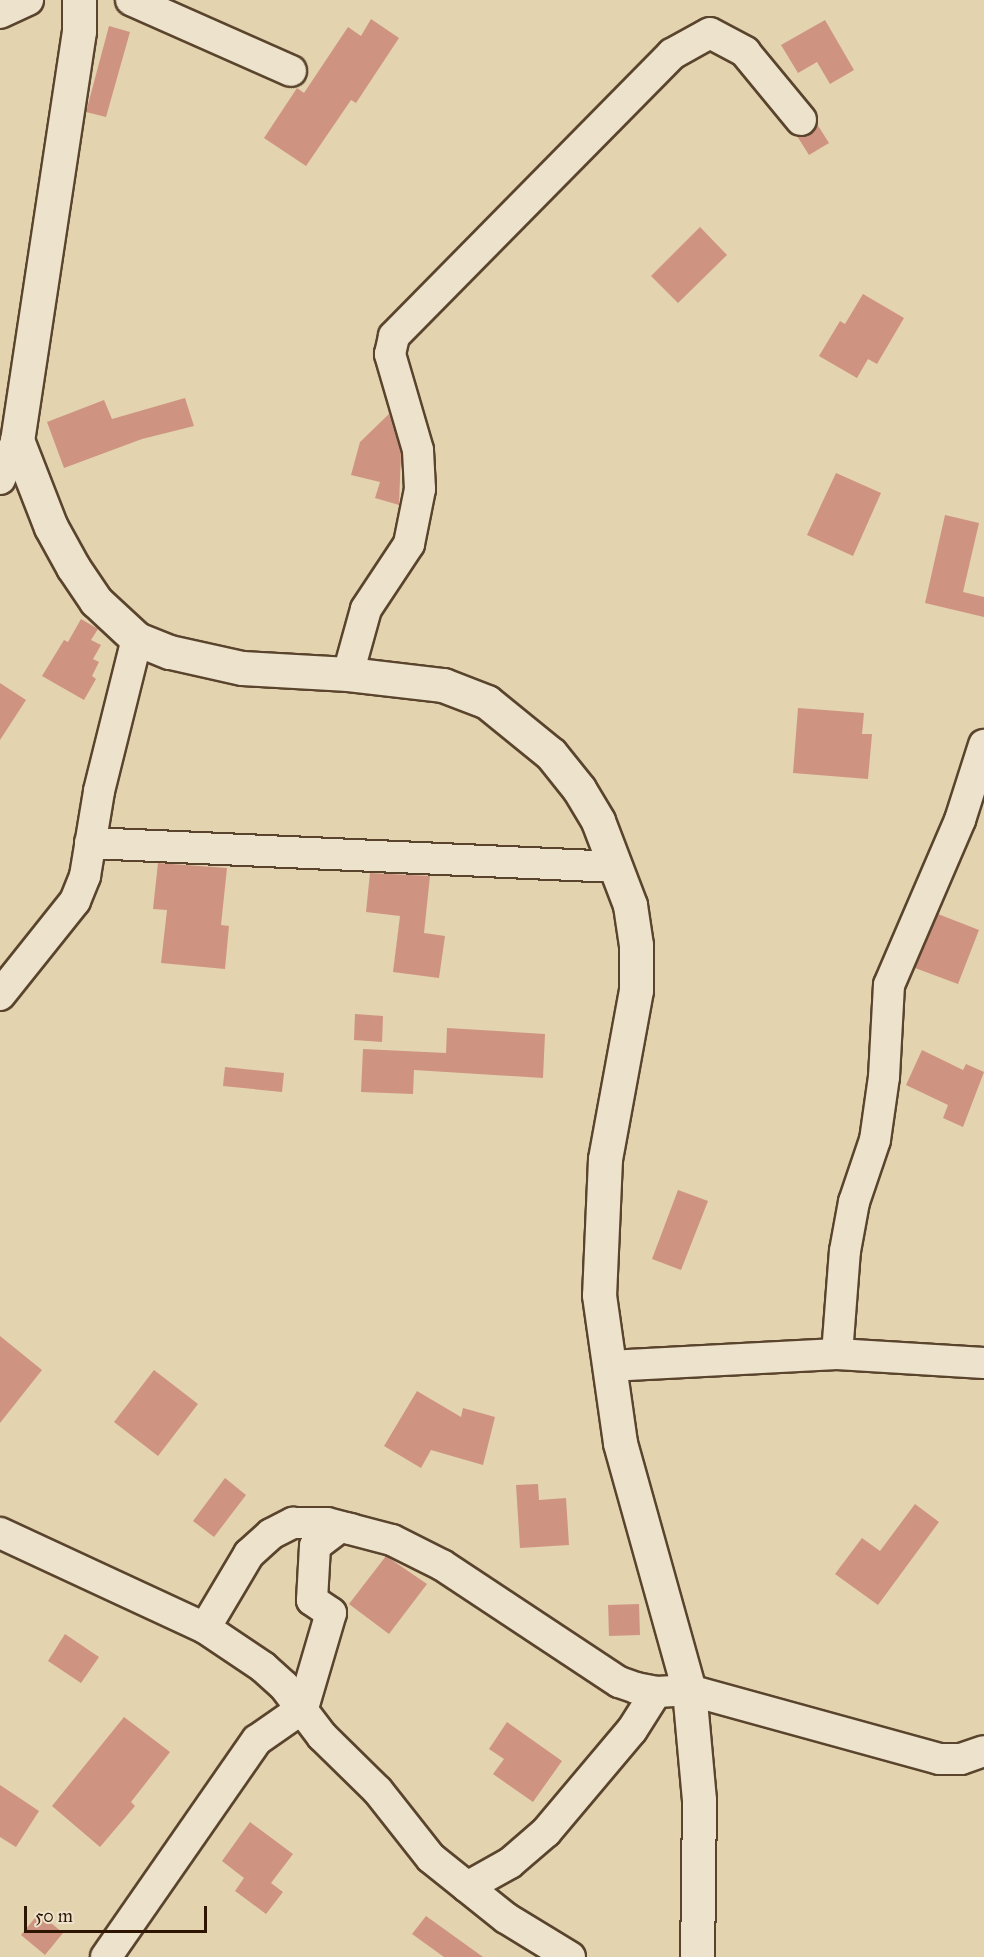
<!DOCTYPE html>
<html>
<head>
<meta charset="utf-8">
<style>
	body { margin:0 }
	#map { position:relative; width:984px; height:1957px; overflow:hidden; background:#e3d3af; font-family:"IM FELL Great Primer",serif }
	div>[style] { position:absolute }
	.building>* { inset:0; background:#cf9481 }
	.roads { filter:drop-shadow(2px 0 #5a442d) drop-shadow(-2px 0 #5a442d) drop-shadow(0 2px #5a442d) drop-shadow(0 -2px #5a442d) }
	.minor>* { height:30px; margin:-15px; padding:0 15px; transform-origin:15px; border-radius:15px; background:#ede2cb }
	.tertiary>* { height:33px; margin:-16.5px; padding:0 16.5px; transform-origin:16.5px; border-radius:16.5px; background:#ede2cb }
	span { translate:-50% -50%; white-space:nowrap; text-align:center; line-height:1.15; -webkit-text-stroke:4.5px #ede2cb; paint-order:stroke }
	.scale { position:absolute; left:24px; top:1906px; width:183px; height:27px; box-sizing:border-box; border:3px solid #2d1502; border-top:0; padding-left:8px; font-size:18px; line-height:21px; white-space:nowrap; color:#2d1502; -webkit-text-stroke:4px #ede2cb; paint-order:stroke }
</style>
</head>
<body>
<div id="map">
	<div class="building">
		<div style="clip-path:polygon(371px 19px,399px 38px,356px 103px,351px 100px,306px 166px,264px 138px,297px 88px,304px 93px,348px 27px,361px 36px)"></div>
		<div style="clip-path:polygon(825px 20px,854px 70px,830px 84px,817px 62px,798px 73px,781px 45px)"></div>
		<div style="clip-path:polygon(109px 26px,130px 32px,106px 117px,86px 112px)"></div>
		<div style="clip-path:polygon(817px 124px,829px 143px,809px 155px,797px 136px,811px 134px)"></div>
		<div style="clip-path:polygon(700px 227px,727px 255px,678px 303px,651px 276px)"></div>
		<div style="clip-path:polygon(863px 294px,904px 318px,877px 364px,868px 359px,857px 378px,819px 356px,840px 321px,845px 324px)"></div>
		<div style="clip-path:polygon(185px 398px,194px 426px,142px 439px,64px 468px,47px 422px,104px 400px,112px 419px)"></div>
		<div style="clip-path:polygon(389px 414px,401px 453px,399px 505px,375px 498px,380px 482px,351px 475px,360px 442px)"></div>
		<div style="clip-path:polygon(836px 473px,881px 493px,853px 556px,807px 535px)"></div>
		<div style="clip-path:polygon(945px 515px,979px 523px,963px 592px,984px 597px,984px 617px,925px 603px)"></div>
		<div style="clip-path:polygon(81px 619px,98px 629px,91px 640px,101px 645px,93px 659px,99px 662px,92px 676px,96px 679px,84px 700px,42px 676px,64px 640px,68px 642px)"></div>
		<div style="clip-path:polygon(0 683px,26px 700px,0 740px)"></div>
		<div style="clip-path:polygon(798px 708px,864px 713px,862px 734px,872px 734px,868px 779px,793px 773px)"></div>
		<div style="clip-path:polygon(158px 863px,227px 868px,221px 925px,229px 926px,225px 969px,161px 963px,167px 910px,153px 909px)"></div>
		<div style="clip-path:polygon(370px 873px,430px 876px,424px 933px,445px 936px,439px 978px,393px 972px,400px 916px,366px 912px)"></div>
		<div style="clip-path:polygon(938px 914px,979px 930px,958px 984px,915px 968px)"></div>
		<div style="clip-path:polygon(355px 1014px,383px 1016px,382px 1042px,354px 1040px)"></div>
		<div style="clip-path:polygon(447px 1028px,545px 1034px,543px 1078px,414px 1070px,413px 1094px,361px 1092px,363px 1049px,446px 1053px)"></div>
		<div style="clip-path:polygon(922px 1050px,963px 1070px,966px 1064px,984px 1072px,963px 1127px,943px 1118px,948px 1105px,906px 1085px)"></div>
		<div style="clip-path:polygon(225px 1067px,284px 1073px,282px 1092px,223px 1086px)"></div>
		<div style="clip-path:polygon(678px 1190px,708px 1201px,681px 1270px,652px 1259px)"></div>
		<div style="clip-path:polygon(0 1336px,42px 1370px,0 1423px)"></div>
		<div style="clip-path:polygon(154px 1370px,198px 1404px,158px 1456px,114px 1422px)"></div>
		<div style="clip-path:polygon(417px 1391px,461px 1417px,463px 1408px,495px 1417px,483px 1465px,431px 1450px,421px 1468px,384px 1446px)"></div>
		<div style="clip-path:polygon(225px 1478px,246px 1495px,214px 1537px,193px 1521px)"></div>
		<div style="clip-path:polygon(538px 1484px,539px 1500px,566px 1498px,569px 1545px,520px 1548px,516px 1485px)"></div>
		<div style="clip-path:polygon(915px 1504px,939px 1522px,878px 1605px,835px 1574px,862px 1538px,880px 1551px)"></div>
		<div style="clip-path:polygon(386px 1556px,427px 1584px,389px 1634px,349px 1604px)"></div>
		<div style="clip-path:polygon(639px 1604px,640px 1635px,609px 1636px,608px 1605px)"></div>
		<div style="clip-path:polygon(65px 1634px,99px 1657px,81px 1683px,48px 1661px)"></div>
		<div style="clip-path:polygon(124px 1717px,170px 1752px,131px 1802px,135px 1806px,100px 1847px,52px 1806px)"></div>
		<div style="clip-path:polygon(507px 1722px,562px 1761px,533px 1802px,493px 1774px,504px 1759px,489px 1749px)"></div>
		<div style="clip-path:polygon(0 1785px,39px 1811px,16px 1847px,0 1837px)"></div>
		<div style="clip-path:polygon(250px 1822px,293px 1854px,271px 1883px,283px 1892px,266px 1914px,235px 1891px,244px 1878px,222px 1861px)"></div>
		<div style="clip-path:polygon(39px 1913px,63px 1933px,45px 1955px,21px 1935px)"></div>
		<div style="clip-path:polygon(426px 1916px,483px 1957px,444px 1957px,412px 1934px)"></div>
	</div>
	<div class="roads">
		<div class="minor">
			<div style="left:131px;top:0;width:175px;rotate:23.9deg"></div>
			<div style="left:0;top:13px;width:31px;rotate:-25deg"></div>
			<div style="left:0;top:479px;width:43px;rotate:-66.4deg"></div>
			<div style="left:348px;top:674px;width:67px;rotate:-74.5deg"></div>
			<div style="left:366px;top:609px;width:78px;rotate:-56.5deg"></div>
			<div style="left:409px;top:544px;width:56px;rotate:-78.7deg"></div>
			<div style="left:420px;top:489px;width:39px;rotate:-93deg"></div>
			<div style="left:418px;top:450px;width:100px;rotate:-106.3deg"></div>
			<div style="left:390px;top:354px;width:18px;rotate:-77deg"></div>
			<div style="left:394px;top:336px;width:396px;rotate:-45.4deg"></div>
			<div style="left:672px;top:54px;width:43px;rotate:-28.9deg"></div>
			<div style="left:710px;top:33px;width:40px;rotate:28deg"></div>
			<div style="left:745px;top:52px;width:88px;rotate:50.5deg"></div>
			<div style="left:90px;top:843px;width:527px;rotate:2.61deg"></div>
			<div style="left:0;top:995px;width:120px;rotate:-51.4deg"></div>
			<div style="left:75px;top:901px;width:27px;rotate:-68deg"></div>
			<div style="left:85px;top:876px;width:86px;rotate:-80.6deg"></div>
			<div style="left:99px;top:791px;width:157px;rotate:-76deg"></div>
			<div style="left:837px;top:1354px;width:103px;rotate:-85.6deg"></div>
			<div style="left:845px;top:1251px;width:50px;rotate:-79.6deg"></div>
			<div style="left:854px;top:1202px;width:65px;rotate:-71.3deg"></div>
			<div style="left:875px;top:1140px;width:64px;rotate:-81.9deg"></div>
			<div style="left:884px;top:1077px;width:92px;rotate:-86.9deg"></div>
			<div style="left:889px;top:985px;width:180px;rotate:-66.7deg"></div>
			<div style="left:960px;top:820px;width:79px;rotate:-72.3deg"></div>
			<div style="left:609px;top:1366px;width:228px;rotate:-3deg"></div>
			<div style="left:837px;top:1354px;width:147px;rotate:3.5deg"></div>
			<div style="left:0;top:1533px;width:226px;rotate:24.9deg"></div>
			<div style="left:205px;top:1628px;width:70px;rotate:33.9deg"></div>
			<div style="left:263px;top:1667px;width:28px;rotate:42deg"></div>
			<div style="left:284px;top:1686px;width:63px;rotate:52.8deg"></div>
			<div style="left:322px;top:1736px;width:78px;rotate:44.5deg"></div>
			<div style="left:378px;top:1791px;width:85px;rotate:51.7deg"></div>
			<div style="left:431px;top:1858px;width:96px;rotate:38.7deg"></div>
			<div style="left:506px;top:1918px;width:75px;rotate:31.4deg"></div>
			<div style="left:205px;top:1628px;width:86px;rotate:-59.3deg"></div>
			<div style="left:249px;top:1554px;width:30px;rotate:-42deg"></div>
			<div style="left:271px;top:1534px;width:25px;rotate:-27deg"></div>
			<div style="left:293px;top:1523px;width:34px"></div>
			<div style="left:327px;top:1523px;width:67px;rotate:14.7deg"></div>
			<div style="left:392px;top:1540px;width:56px;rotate:26.6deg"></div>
			<div style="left:442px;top:1565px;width:212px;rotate:33.5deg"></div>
			<div style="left:619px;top:1682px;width:18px;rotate:19deg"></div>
			<div style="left:636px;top:1688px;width:20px;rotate:11deg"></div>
			<div style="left:656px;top:1692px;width:33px;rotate:-3deg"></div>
			<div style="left:689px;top:1690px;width:259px;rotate:15.4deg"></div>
			<div style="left:939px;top:1759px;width:22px"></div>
			<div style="left:961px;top:1759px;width:24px;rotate:-19deg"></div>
			<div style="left:467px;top:1887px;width:49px;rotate:-29.2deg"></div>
			<div style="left:510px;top:1863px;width:48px;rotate:-40.7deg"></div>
			<div style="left:546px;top:1832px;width:133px;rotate:-49.9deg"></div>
			<div style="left:632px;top:1730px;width:45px;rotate:-57.7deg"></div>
			<div style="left:106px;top:1957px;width:264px;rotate:-55.2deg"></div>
			<div style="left:257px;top:1740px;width:56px;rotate:-34.8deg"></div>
			<div style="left:303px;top:1708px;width:99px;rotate:-73.6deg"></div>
			<div style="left:331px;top:1613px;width:23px;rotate:-146deg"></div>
			<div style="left:312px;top:1600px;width:54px;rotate:-86.8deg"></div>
			<div style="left:315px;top:1546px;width:31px;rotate:-37deg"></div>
			<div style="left:340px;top:1527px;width:11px;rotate:10deg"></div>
		</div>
		<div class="tertiary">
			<div style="left:79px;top:0;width:31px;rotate:90deg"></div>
			<div style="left:79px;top:31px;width:414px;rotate:98.6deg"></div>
			<div style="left:17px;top:440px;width:93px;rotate:68.7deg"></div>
			<div style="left:51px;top:527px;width:46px;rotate:61.2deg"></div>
			<div style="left:73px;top:567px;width:41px;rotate:55.9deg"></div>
			<div style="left:96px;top:601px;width:56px;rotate:42.8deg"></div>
			<div style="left:137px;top:639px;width:35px;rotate:22deg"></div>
			<div style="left:170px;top:652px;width:74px;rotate:12.5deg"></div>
			<div style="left:242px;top:668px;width:106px;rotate:3.2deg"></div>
			<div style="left:348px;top:674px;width:96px;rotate:6.6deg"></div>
			<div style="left:443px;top:685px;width:47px;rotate:21.1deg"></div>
			<div style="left:487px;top:702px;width:82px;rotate:39.1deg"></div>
			<div style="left:551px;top:754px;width:45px;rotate:51.3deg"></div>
			<div style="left:579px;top:789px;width:37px;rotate:59deg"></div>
			<div style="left:598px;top:821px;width:90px;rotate:69.1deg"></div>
			<div style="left:630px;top:905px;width:40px;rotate:81.5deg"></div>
			<div style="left:636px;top:945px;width:45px;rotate:90deg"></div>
			<div style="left:636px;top:990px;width:172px;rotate:100.4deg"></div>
			<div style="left:605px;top:1159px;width:136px;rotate:92.5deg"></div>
			<div style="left:599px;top:1295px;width:149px;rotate:81.9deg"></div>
			<div style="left:620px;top:1443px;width:256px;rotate:74.4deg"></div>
			<div style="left:689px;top:1690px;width:110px;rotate:84.8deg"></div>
			<div style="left:699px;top:1800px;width:157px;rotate:90.7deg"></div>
		</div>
	</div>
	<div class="scale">50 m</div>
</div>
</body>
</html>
